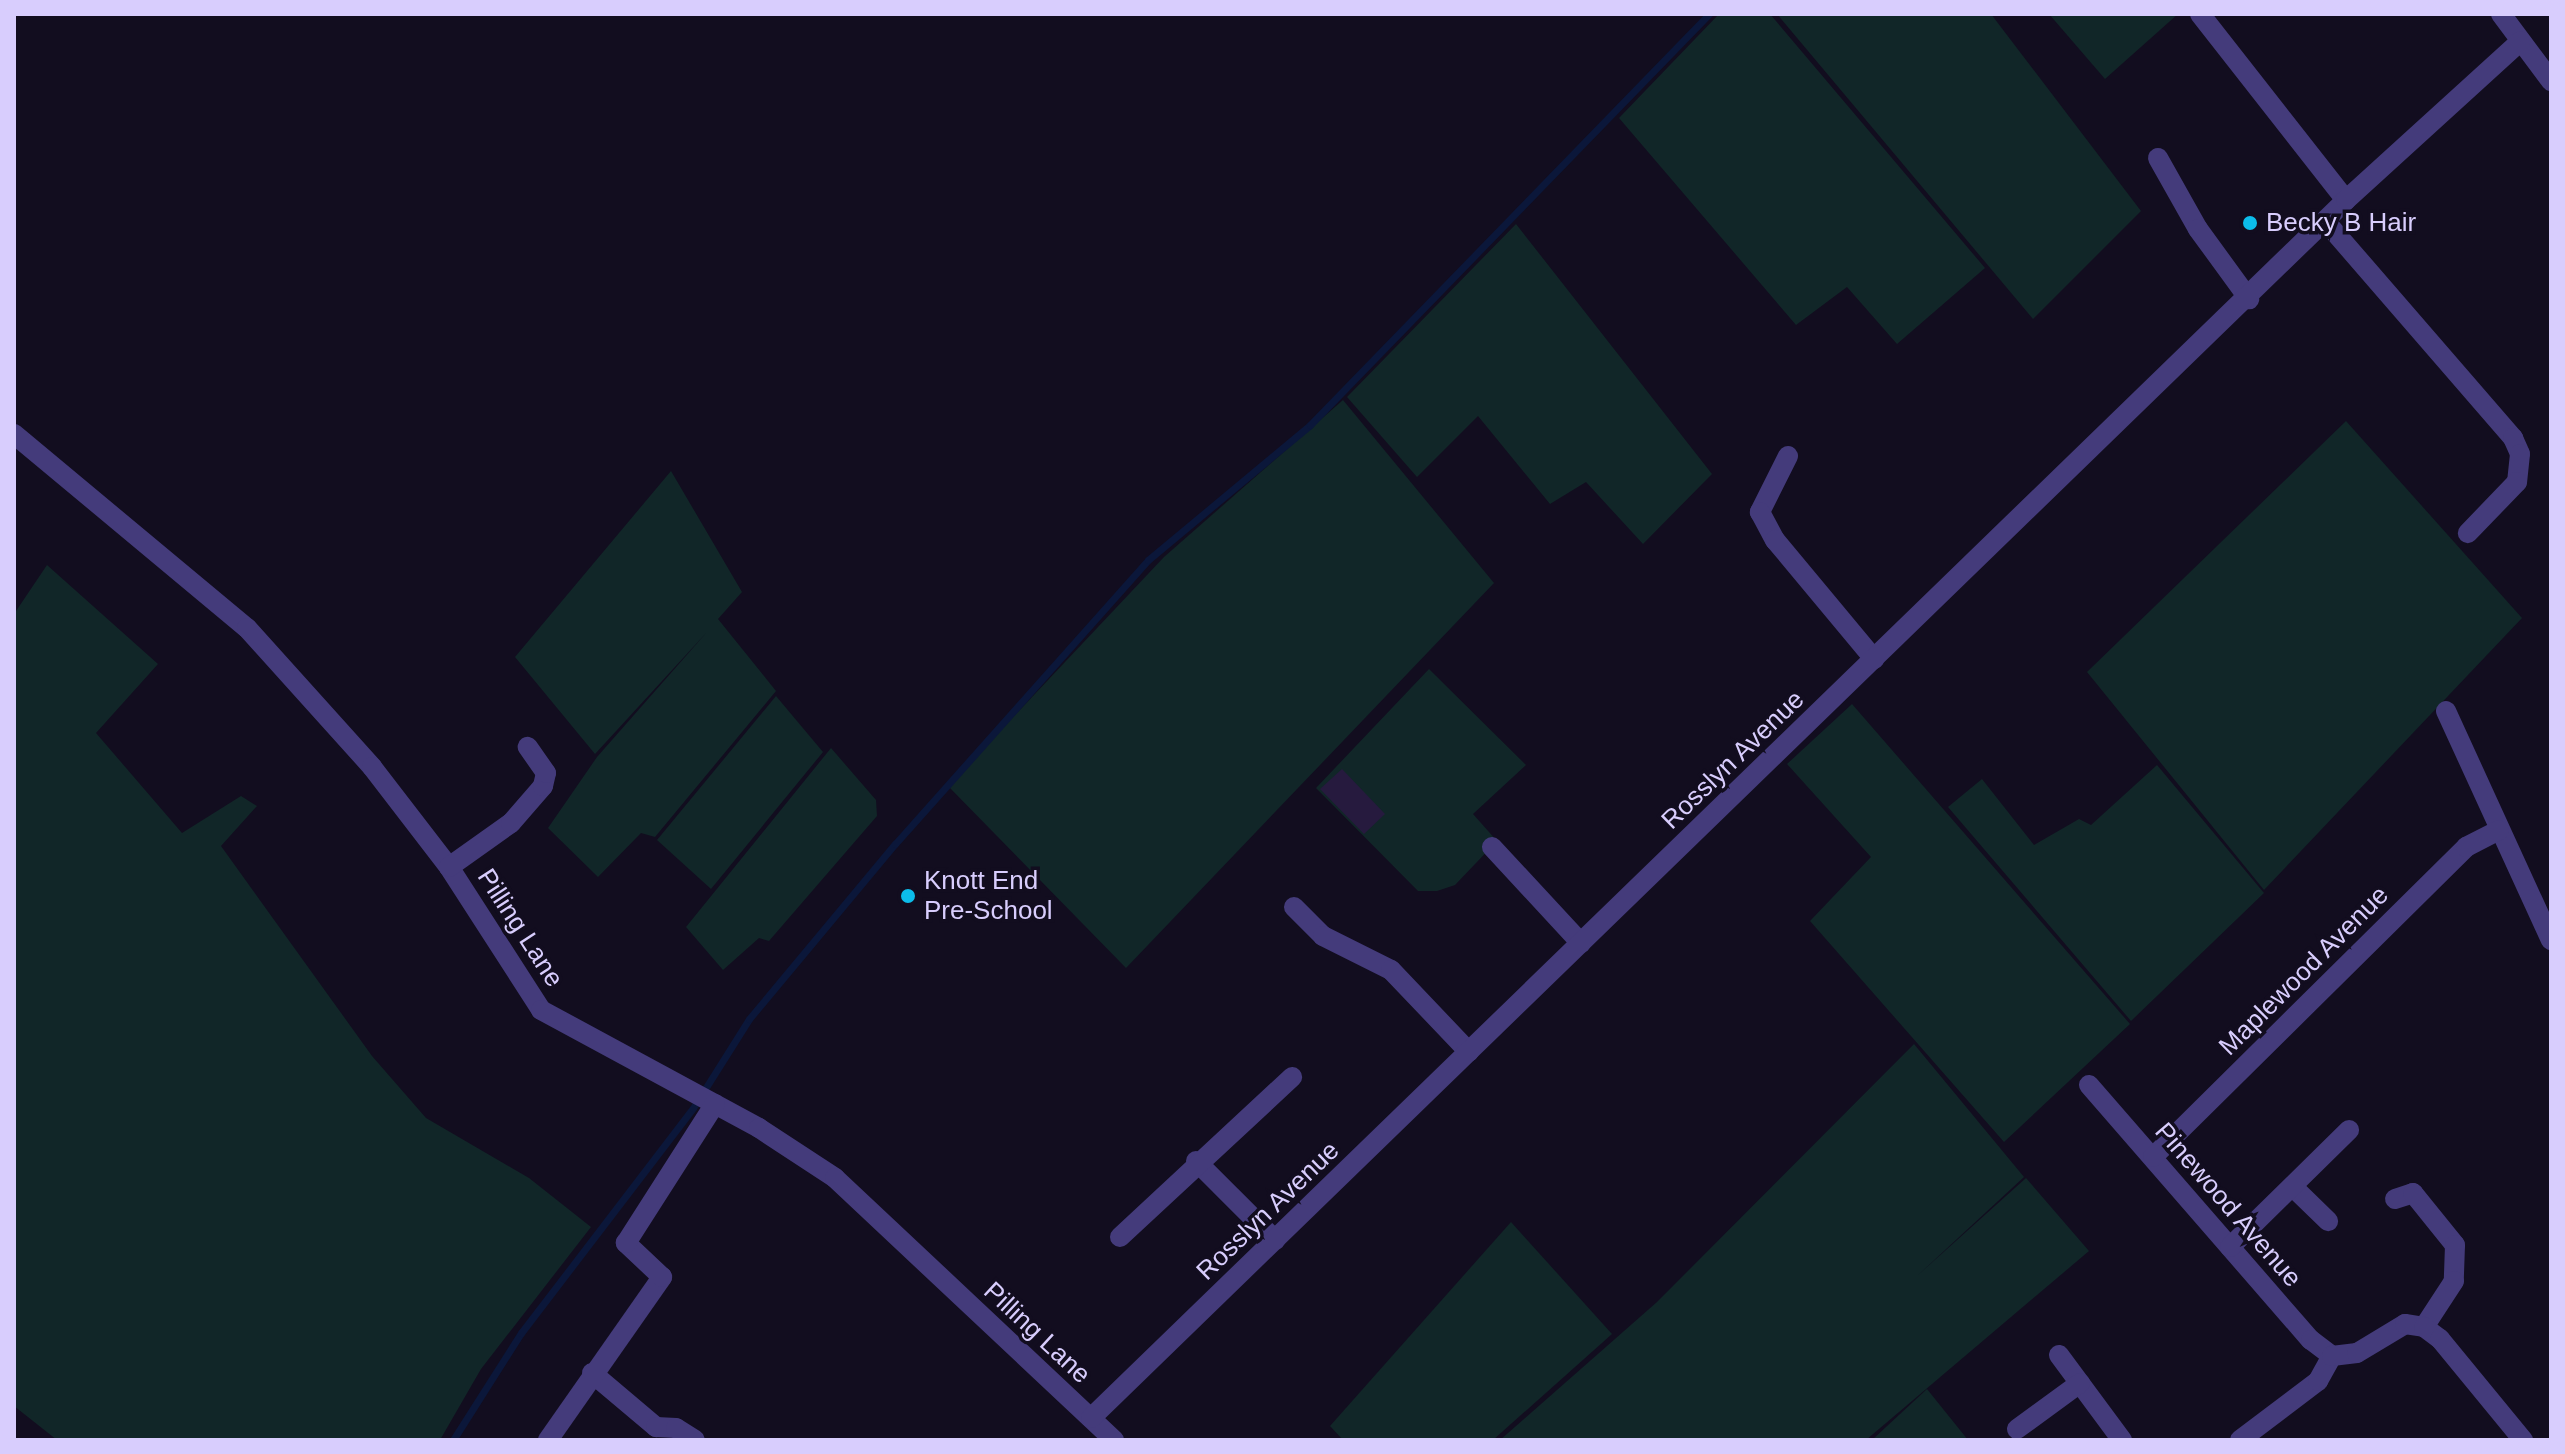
<!DOCTYPE html>
<html>
<head>
<meta charset="utf-8">
<style>
	body { margin:0 }
	#map { position:relative; width:2565px; height:1454px; overflow:hidden; background:#120d1f; font-family:Arial,sans-serif }
	div>[style] { position:absolute }
	.green>* { inset:0; background:#112628 }
	.stream>* { height:7px; margin:-3.5px; padding:0 3.5px; transform-origin:3.5px; border-radius:3.5px; background:#0b173a }
	.building>* { inset:0; background:#261a3e }
	.minor>* { height:20px; margin:-10px; padding:0 10px; transform-origin:10px; border-radius:10px; background:#443b7b }
	.dots>* { width:22px; height:22px; translate:-50% -50%; box-sizing:border-box; border:4px solid #120d1f; border-radius:50% }
	span { translate:-50% -50%; white-space:nowrap; text-align:center; line-height:1.15; -webkit-text-stroke:7px #120d1f; paint-order:stroke }
	.poi-label { font-size:26px; color:#d8cdfd }
	.left { translate:0 -50%; text-align:left }
	.street-label { font-size:26px; color:#d8cdfd }
	.frame { position:absolute; inset:0; border:16px solid #d8cdfd; pointer-events:none }
</style>
</head>
<body>
<div id="map">
	<div class="green">
		<div style="clip-path:polygon(1719px 14px,1770px 14px,1985px 268px,1897px 344px,1847px 287px,1796px 325px,1619px 118px)"></div>
		<div style="clip-path:polygon(1777px 14px,1991px 14px,2141px 211px,2033px 319px)"></div>
		<div style="clip-path:polygon(2049px 14px,2178px 14px,2105px 79px)"></div>
		<div style="clip-path:polygon(1516px 224px,1712px 474px,1643px 544px,1586px 482px,1550px 504px,1478px 416px,1417px 477px,1347px 397px)"></div>
		<div style="clip-path:polygon(1343px 400px,1494px 583px,1126px 968px,948px 786px,1164px 557px)"></div>
		<div style="clip-path:polygon(2346px 421px,2522px 618px,2264px 890px,2087px 672px)"></div>
		<div style="clip-path:polygon(671px 471px,742px 592px,718px 619px,776px 691px,655px 837px,641px 833px,598px 877px,548px 828px,597px 757px,707px 632px,595px 754px,515px 657px)"></div>
		<div style="clip-path:polygon(47px 565px,158px 664px,96px 733px,182px 833px,241px 796px,257px 806px,221px 846px,372px 1056px,426px 1118px,529px 1178px,591px 1227px,481px 1369px,440px 1440px,57px 1440px,14px 1406px,14px 614px)"></div>
		<div style="clip-path:polygon(1429px 669px,1526px 765px,1473px 814px,1497px 841px,1455px 885px,1437px 891px,1418px 891px,1316px 788px)"></div>
		<div style="clip-path:polygon(776px 696px,823px 752px,711px 889px,657px 840px)"></div>
		<div style="clip-path:polygon(1852px 704px,2130px 1024px,2004px 1142px,1810px 921px,1871px 857px,1787px 764px)"></div>
		<div style="clip-path:polygon(831px 748px,876px 800px,877px 816px,769px 941px,759px 938px,723px 970px,686px 927px)"></div>
		<div style="clip-path:polygon(2157px 765px,2264px 893px,2131px 1021px,1948px 807px,1982px 779px,2034px 845px,2079px 819px,2091px 825px)"></div>
		<div style="clip-path:polygon(1914px 1044px,2024px 1177px,1917px 1276px,2026px 1178px,2089px 1251px,1866px 1440px,1500px 1440px,1657px 1302px)"></div>
		<div style="clip-path:polygon(1511px 1222px,1612px 1334px,1493px 1440px,1343px 1440px,1330px 1426px)"></div>
		<div style="clip-path:polygon(1927px 1389px,1968px 1440px,1872px 1440px)"></div>
	</div>
	<div class="stream">
		<div style="left:453px;top:1440px;width:127px;rotate:-57.6deg"></div>
		<div style="left:521px;top:1333px;width:283px;rotate:-52.6deg"></div>
		<div style="left:693px;top:1108px;width:105px;rotate:-57.8deg"></div>
		<div style="left:749px;top:1019px;width:228px;rotate:-50.2deg"></div>
		<div style="left:895px;top:844px;width:380px;rotate:-48.3deg"></div>
		<div style="left:1148px;top:560px;width:211px;rotate:-39.8deg"></div>
		<div style="left:1310px;top:425px;width:573px;rotate:-45.85deg"></div>
	</div>
	<div class="building">
		<div style="clip-path:polygon(1342px 769px,1385px 814px,1364px 834px,1320px 789px)"></div>
	</div>
	<div class="minor">
		<div style="left:2200px;top:14px;width:236px;rotate:51.9deg"></div>
		<div style="left:2501px;top:14px;width:84px;rotate:53.3deg"></div>
		<div style="left:2158px;top:158px;width:81px;rotate:60.6deg"></div>
		<div style="left:2198px;top:229px;width:87px;rotate:53.9deg"></div>
		<div style="left:2326px;top:222px;width:286px;rotate:49.1deg"></div>
		<div style="left:2513px;top:438px;width:17px;rotate:66deg"></div>
		<div style="left:2520px;top:454px;width:28px;rotate:96deg"></div>
		<div style="left:2517px;top:482px;width:71px;rotate:133.9deg"></div>
		<div style="left:14px;top:434px;width:303px;rotate:39.8deg"></div>
		<div style="left:247px;top:628px;width:187px;rotate:48deg"></div>
		<div style="left:372px;top:767px;width:126px;rotate:52.4deg"></div>
		<div style="left:449px;top:867px;width:170px;rotate:57.2deg"></div>
		<div style="left:541px;top:1010px;width:248px;rotate:28.4deg"></div>
		<div style="left:759px;top:1128px;width:91px;rotate:33.3deg"></div>
		<div style="left:835px;top:1178px;width:383px;rotate:43.2deg"></div>
		<div style="left:1788px;top:456px;width:63px;rotate:116.6deg"></div>
		<div style="left:1760px;top:512px;width:32px;rotate:62deg"></div>
		<div style="left:1775px;top:540px;width:155px;rotate:50.2deg"></div>
		<div style="left:2446px;top:711px;width:252px;rotate:65.4deg"></div>
		<div style="left:1492px;top:847px;width:131px;rotate:47.2deg"></div>
		<div style="left:449px;top:867px;width:76px;rotate:-35.4deg"></div>
		<div style="left:511px;top:823px;width:49px;rotate:-49.1deg"></div>
		<div style="left:543px;top:786px;width:13px;rotate:-77deg"></div>
		<div style="left:546px;top:773px;width:32px;rotate:-125deg"></div>
		<div style="left:1294px;top:907px;width:41px;rotate:45deg"></div>
		<div style="left:1323px;top:936px;width:76px;rotate:26.6deg"></div>
		<div style="left:1391px;top:970px;width:113px;rotate:46.4deg"></div>
		<div style="left:2089px;top:1085px;width:338px;rotate:49deg"></div>
		<div style="left:2311px;top:1340px;width:26px;rotate:37deg"></div>
		<div style="left:2153px;top:1157px;width:441px;rotate:-44.7deg"></div>
		<div style="left:2466px;top:847px;width:37px;rotate:-27deg"></div>
		<div style="left:1196px;top:1161px;width:112px;rotate:45deg"></div>
		<div style="left:2293px;top:1187px;width:49px;rotate:44.2deg"></div>
		<div style="left:2395px;top:1199px;width:19px;rotate:-18deg"></div>
		<div style="left:2413px;top:1193px;width:67px;rotate:51.1deg"></div>
		<div style="left:2455px;top:1245px;width:36px;rotate:92deg"></div>
		<div style="left:2454px;top:1281px;width:55px;rotate:123.1deg"></div>
		<div style="left:1120px;top:1237px;width:235px;rotate:-42.9deg"></div>
		<div style="left:2230px;top:1247px;width:167px;rotate:-44.5deg"></div>
		<div style="left:2059px;top:1355px;width:106px;rotate:53.5deg"></div>
		<div style="left:592px;top:1373px;width:84px;rotate:40.2deg"></div>
		<div style="left:656px;top:1427px;width:20px;rotate:3deg"></div>
		<div style="left:676px;top:1428px;width:22px;rotate:32deg"></div>
		<div style="left:1091px;top:1418px;width:1749px;rotate:-44.14deg"></div>
		<div style="left:2346px;top:200px;width:236px;rotate:-42.3deg"></div>
		<div style="left:2017px;top:1429px;width:78px;rotate:-36.1deg"></div>
		<div style="left:548px;top:1440px;width:199px;rotate:-55deg"></div>
		<div style="left:662px;top:1277px;width:50px;rotate:-136.6deg"></div>
		<div style="left:626px;top:1243px;width:165px;rotate:-57.4deg"></div>
		<div style="left:2240px;top:1440px;width:98px;rotate:-37.1deg"></div>
		<div style="left:2318px;top:1381px;width:29px;rotate:-61deg"></div>
		<div style="left:2332px;top:1356px;width:25px;rotate:-7deg"></div>
		<div style="left:2357px;top:1353px;width:56px;rotate:-31.1deg"></div>
		<div style="left:2405px;top:1324px;width:19px;rotate:9deg"></div>
		<div style="left:2424px;top:1327px;width:20px;rotate:37deg"></div>
		<div style="left:2440px;top:1339px;width:131px;rotate:50.6deg"></div>
	</div>
	<div class="dots">
		<div style="left:2250px;top:223px;background:#0cbcea"></div>
		<div style="left:908px;top:896px;background:#0cbcea"></div>
	</div>
	<div class="poi-label">
		<span class="left" style="left:2266px;top:223px">Becky B Hair</span>
		<span class="left" style="left:924px;top:896px">Knott End<br>Pre-School</span>
	</div>
	<div class="street-label">
		<span style="left:1733px;top:760px;rotate:-44deg">Rosslyn Avenue</span>
		<span style="left:520px;top:928px;rotate:57deg">Pilling Lane</span>
		<span style="left:2304px;top:971px;rotate:-45deg">Maplewood Avenue</span>
		<span style="left:2228px;top:1205px;rotate:49deg">Pinewood Avenue</span>
		<span style="left:1268px;top:1211px;rotate:-44deg">Rosslyn Avenue</span>
		<span style="left:1037px;top:1333px;rotate:43deg">Pilling Lane</span>
	</div>
	<div class="frame"></div>
</div>
</body>
</html>
